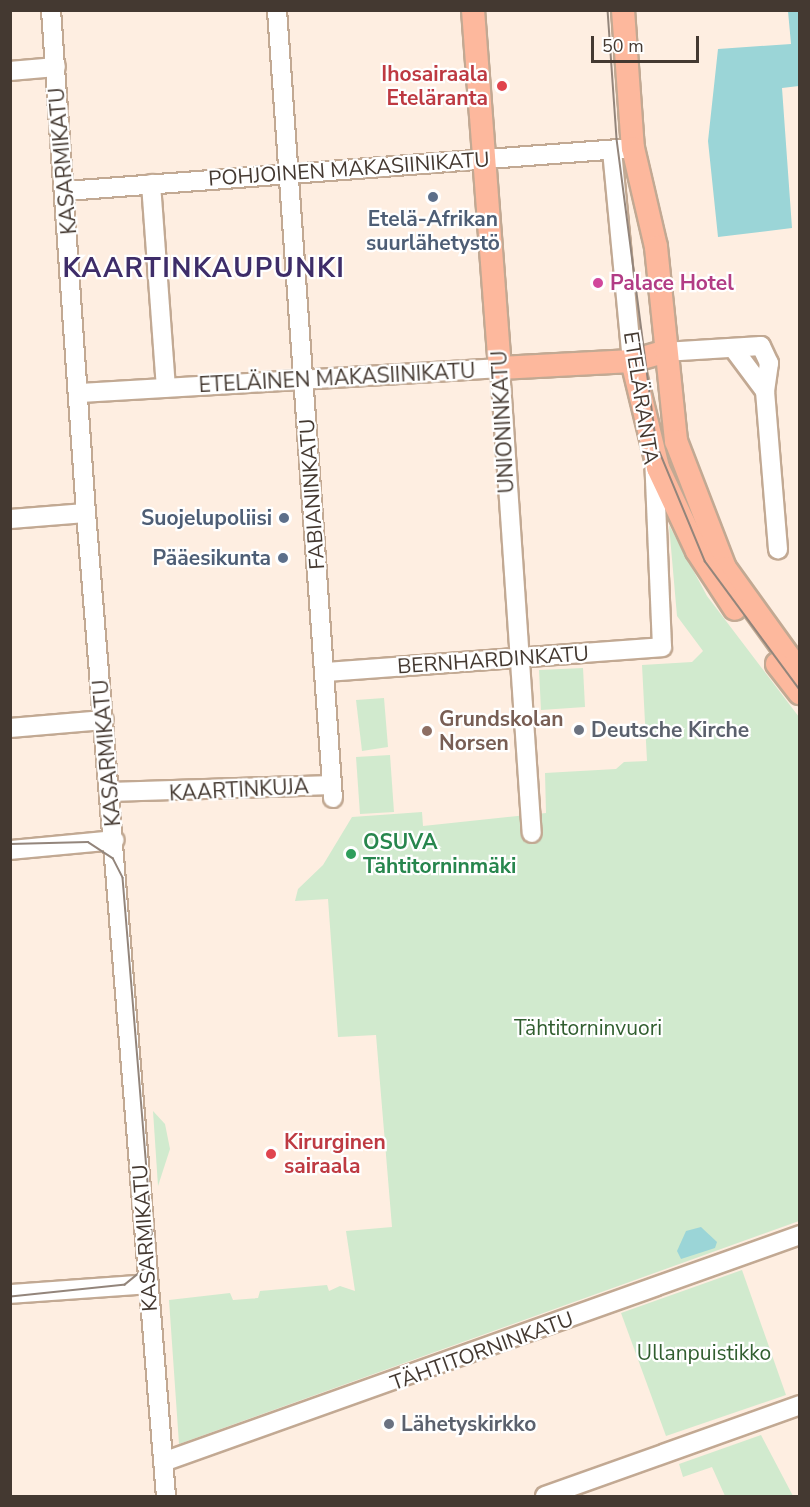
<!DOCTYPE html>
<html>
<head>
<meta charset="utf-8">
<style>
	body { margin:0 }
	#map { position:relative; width:810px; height:1507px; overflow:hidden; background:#feeee1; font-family:"Nunito Sans",sans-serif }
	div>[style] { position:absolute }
	.green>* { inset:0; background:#d1eace }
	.water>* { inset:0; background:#9bd5d7 }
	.roads { filter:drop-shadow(2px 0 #c2a993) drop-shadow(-2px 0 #c2a993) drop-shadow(0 2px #c2a993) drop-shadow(0 -2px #c2a993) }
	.minor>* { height:18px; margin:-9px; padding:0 9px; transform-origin:9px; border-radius:9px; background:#fff }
	.major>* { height:22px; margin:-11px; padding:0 11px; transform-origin:11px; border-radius:11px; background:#fdb89d }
	.tram>* { height:1.5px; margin:-0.75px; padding:0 0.75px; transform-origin:0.75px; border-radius:0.75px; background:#93857b }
	.dots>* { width:16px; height:16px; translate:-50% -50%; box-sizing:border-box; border:3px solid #fff; border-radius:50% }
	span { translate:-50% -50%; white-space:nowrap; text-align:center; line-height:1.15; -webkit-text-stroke:4.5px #fff; paint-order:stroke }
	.health-label { font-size:21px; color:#be3a42; font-weight:700 }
	.right { translate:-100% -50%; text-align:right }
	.left { translate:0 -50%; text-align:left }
	.street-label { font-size:21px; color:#443931 }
	.service-label { font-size:21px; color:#4e5e75; font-weight:700 }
	.hotel-label { font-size:21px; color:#b23c85; font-weight:700 }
	.education-label { font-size:21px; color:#785e54; font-weight:700 }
	.worship-label { font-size:21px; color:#5b616d; font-weight:700 }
	.leisure-label { font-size:21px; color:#27864d; font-weight:700 }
	.park-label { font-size:21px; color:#315e2f }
	.district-label { font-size:27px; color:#3e2d69; font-weight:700; letter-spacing:1.5px }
	.frame { position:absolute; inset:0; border:12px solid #443931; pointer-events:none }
	.scale { position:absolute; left:591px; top:36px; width:108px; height:27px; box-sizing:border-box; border:3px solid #443931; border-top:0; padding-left:8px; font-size:18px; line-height:21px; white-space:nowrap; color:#443931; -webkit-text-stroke:4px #fff; paint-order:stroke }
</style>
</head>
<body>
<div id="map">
	<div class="green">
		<div style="clip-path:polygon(669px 525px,707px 596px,799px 717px,799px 1221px,179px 1444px,169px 1300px,230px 1293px,233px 1300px,258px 1298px,260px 1291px,327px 1285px,329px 1291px,340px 1286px,355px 1291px,346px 1231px,392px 1227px,376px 1035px,338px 1037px,328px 899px,295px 901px,298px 889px,323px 865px,352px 817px,422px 812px,423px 826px,546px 813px,545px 773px,616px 769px,624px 762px,647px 761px,642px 665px,692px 662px,703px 651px,677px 616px)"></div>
		<div style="clip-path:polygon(583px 668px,585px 707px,541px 710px,539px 670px)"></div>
		<div style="clip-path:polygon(384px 698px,388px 747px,362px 751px,356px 700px)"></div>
		<div style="clip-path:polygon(390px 755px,394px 812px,360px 814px,356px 757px)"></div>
		<div style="clip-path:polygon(153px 1111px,165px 1124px,170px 1149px,158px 1186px)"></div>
		<div style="clip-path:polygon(742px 1270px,786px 1395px,666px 1436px,621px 1313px)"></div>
		<div style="clip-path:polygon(761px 1435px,793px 1496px,725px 1496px,712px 1467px,683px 1477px,679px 1464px)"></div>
	</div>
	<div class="water">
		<div style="clip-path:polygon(788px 11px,800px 11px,799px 86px,782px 88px,792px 228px,718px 237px,708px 141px,718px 49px,791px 44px)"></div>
		<div style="clip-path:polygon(701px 1227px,717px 1242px,715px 1248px,681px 1259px,677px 1251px,686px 1231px)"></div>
	</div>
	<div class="roads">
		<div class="minor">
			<div style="left:51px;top:10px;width:504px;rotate:86.02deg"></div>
			<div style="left:86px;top:513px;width:986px;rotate:85.35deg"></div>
			<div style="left:277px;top:10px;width:790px;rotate:85.94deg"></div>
			<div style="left:10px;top:71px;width:46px;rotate:-5deg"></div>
			<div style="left:612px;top:150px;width:212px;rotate:84.6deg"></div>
			<div style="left:151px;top:184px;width:204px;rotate:85.8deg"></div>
			<div style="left:66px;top:191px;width:569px;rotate:-4.34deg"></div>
			<div style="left:733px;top:348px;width:54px;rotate:53.3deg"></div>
			<div style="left:765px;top:391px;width:159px;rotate:85.3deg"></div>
			<div style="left:664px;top:352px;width:97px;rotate:-3.5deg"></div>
			<div style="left:761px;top:346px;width:19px;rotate:65deg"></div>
			<div style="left:769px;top:363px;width:28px;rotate:98deg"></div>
			<div style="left:81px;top:393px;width:420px;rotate:-3.4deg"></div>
			<div style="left:500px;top:368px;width:466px;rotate:86.1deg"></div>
			<div style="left:10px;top:519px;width:76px;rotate:-4.5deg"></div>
			<div style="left:325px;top:672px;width:338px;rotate:-4.2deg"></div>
			<div style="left:662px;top:647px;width:189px;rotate:-92.4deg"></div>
			<div style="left:10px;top:728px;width:94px;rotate:-4.9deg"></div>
			<div style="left:110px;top:792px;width:222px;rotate:-1.8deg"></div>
			<div style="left:10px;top:850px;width:105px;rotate:-5.4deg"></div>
			<div style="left:10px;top:1294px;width:139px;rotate:-4.1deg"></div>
			<div style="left:163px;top:1462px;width:676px;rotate:-19.61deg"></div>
			<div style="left:545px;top:1496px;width:271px;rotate:-19.6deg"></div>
		</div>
		<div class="major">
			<div style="left:473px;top:10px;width:359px;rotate:85.7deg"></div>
			<div style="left:500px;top:368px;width:132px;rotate:-3deg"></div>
			<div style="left:632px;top:361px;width:33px;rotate:-16deg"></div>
			<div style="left:623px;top:10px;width:138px;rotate:85.9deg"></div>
			<div style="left:633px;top:148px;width:102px;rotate:76.9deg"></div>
			<div style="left:656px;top:247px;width:195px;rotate:84.1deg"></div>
			<div style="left:676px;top:441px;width:136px;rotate:68.9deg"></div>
			<div style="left:725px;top:568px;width:128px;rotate:54.2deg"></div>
			<div style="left:632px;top:361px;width:110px;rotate:76.3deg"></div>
			<div style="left:658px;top:468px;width:92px;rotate:64.8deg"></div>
			<div style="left:697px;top:551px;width:69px;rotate:56.8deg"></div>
			<div style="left:777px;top:664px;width:37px;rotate:52deg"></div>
		</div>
	</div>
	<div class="tram">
		<div style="left:608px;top:10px;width:129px;rotate:86deg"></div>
		<div style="left:617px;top:139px;width:309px;rotate:82.6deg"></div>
		<div style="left:657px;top:445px;width:126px;rotate:67.5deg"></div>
		<div style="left:705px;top:561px;width:160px;rotate:53.6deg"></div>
		<div style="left:10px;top:844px;width:78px;rotate:-1.5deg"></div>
		<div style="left:88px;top:842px;width:30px;rotate:33deg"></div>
		<div style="left:113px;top:858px;width:22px;rotate:63deg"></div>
		<div style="left:123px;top:878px;width:357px;rotate:85.3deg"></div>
		<div style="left:152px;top:1234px;width:35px;rotate:100deg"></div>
		<div style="left:146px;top:1268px;width:27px;rotate:141deg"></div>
		<div style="left:125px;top:1285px;width:116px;rotate:174deg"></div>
	</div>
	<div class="dots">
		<div style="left:502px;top:86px;background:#e0444e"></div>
		<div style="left:433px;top:197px;background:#5c6f8a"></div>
		<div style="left:598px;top:283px;background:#d1479c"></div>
		<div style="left:284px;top:518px;background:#5c6f8a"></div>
		<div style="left:283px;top:558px;background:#5c6f8a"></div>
		<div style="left:579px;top:730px;background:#6b7280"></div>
		<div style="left:427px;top:731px;background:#8d6e63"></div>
		<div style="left:351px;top:854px;background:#2e9e5b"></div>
		<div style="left:271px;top:1154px;background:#e0444e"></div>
		<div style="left:389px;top:1424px;background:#6b7280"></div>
	</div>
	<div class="health-label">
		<span class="right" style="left:488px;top:86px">Ihosairaala<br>Eteläranta</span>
		<span class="left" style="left:284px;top:1154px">Kirurginen<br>sairaala</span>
	</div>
	<div class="street-label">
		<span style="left:63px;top:161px;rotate:-95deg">KASARMIKATU</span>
		<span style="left:349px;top:169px;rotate:-4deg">POHJOINEN MAKASIINIKATU</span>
		<span style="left:337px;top:378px;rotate:-3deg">ETELÄINEN MAKASIINIKATU</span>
		<span style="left:641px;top:398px;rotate:81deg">ETELÄRANTA</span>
		<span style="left:503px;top:422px;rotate:-93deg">UNIONINKATU</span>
		<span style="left:312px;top:494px;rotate:-94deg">FABIANINKATU</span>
		<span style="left:493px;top:660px;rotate:-4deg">BERNHARDINKATU</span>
		<span style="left:107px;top:753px;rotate:-95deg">KASARMIKATU</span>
		<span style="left:239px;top:790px;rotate:-3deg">KAARTINKUJA</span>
		<span style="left:145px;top:1238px;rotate:-94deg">KASARMIKATU</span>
		<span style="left:482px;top:1351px;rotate:-20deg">TÄHTITORNINKATU</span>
	</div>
	<div class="service-label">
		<span style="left:433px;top:231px">Etelä-Afrikan<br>suurlähetystö</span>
		<span class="right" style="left:272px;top:518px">Suojelupoliisi</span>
		<span class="right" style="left:271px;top:558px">Pääesikunta</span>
	</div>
	<div class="hotel-label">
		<span class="left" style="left:610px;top:283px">Palace Hotel</span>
	</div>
	<div class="education-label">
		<span class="left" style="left:439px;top:731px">Grundskolan<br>Norsen</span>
	</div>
	<div class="worship-label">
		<span class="left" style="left:591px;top:730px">Deutsche Kirche</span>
		<span class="left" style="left:401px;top:1424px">Lähetyskirkko</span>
	</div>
	<div class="leisure-label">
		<span class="left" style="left:363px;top:854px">OSUVA<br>Tähtitorninmäki</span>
	</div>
	<div class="park-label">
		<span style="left:588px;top:1028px">Tähtitorninvuori</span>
		<span style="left:704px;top:1353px">Ullanpuistikko</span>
	</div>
	<div class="district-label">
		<span style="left:204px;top:269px">KAARTINKAUPUNKI</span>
	</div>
	<div class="frame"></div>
	<div class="scale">50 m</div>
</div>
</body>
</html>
